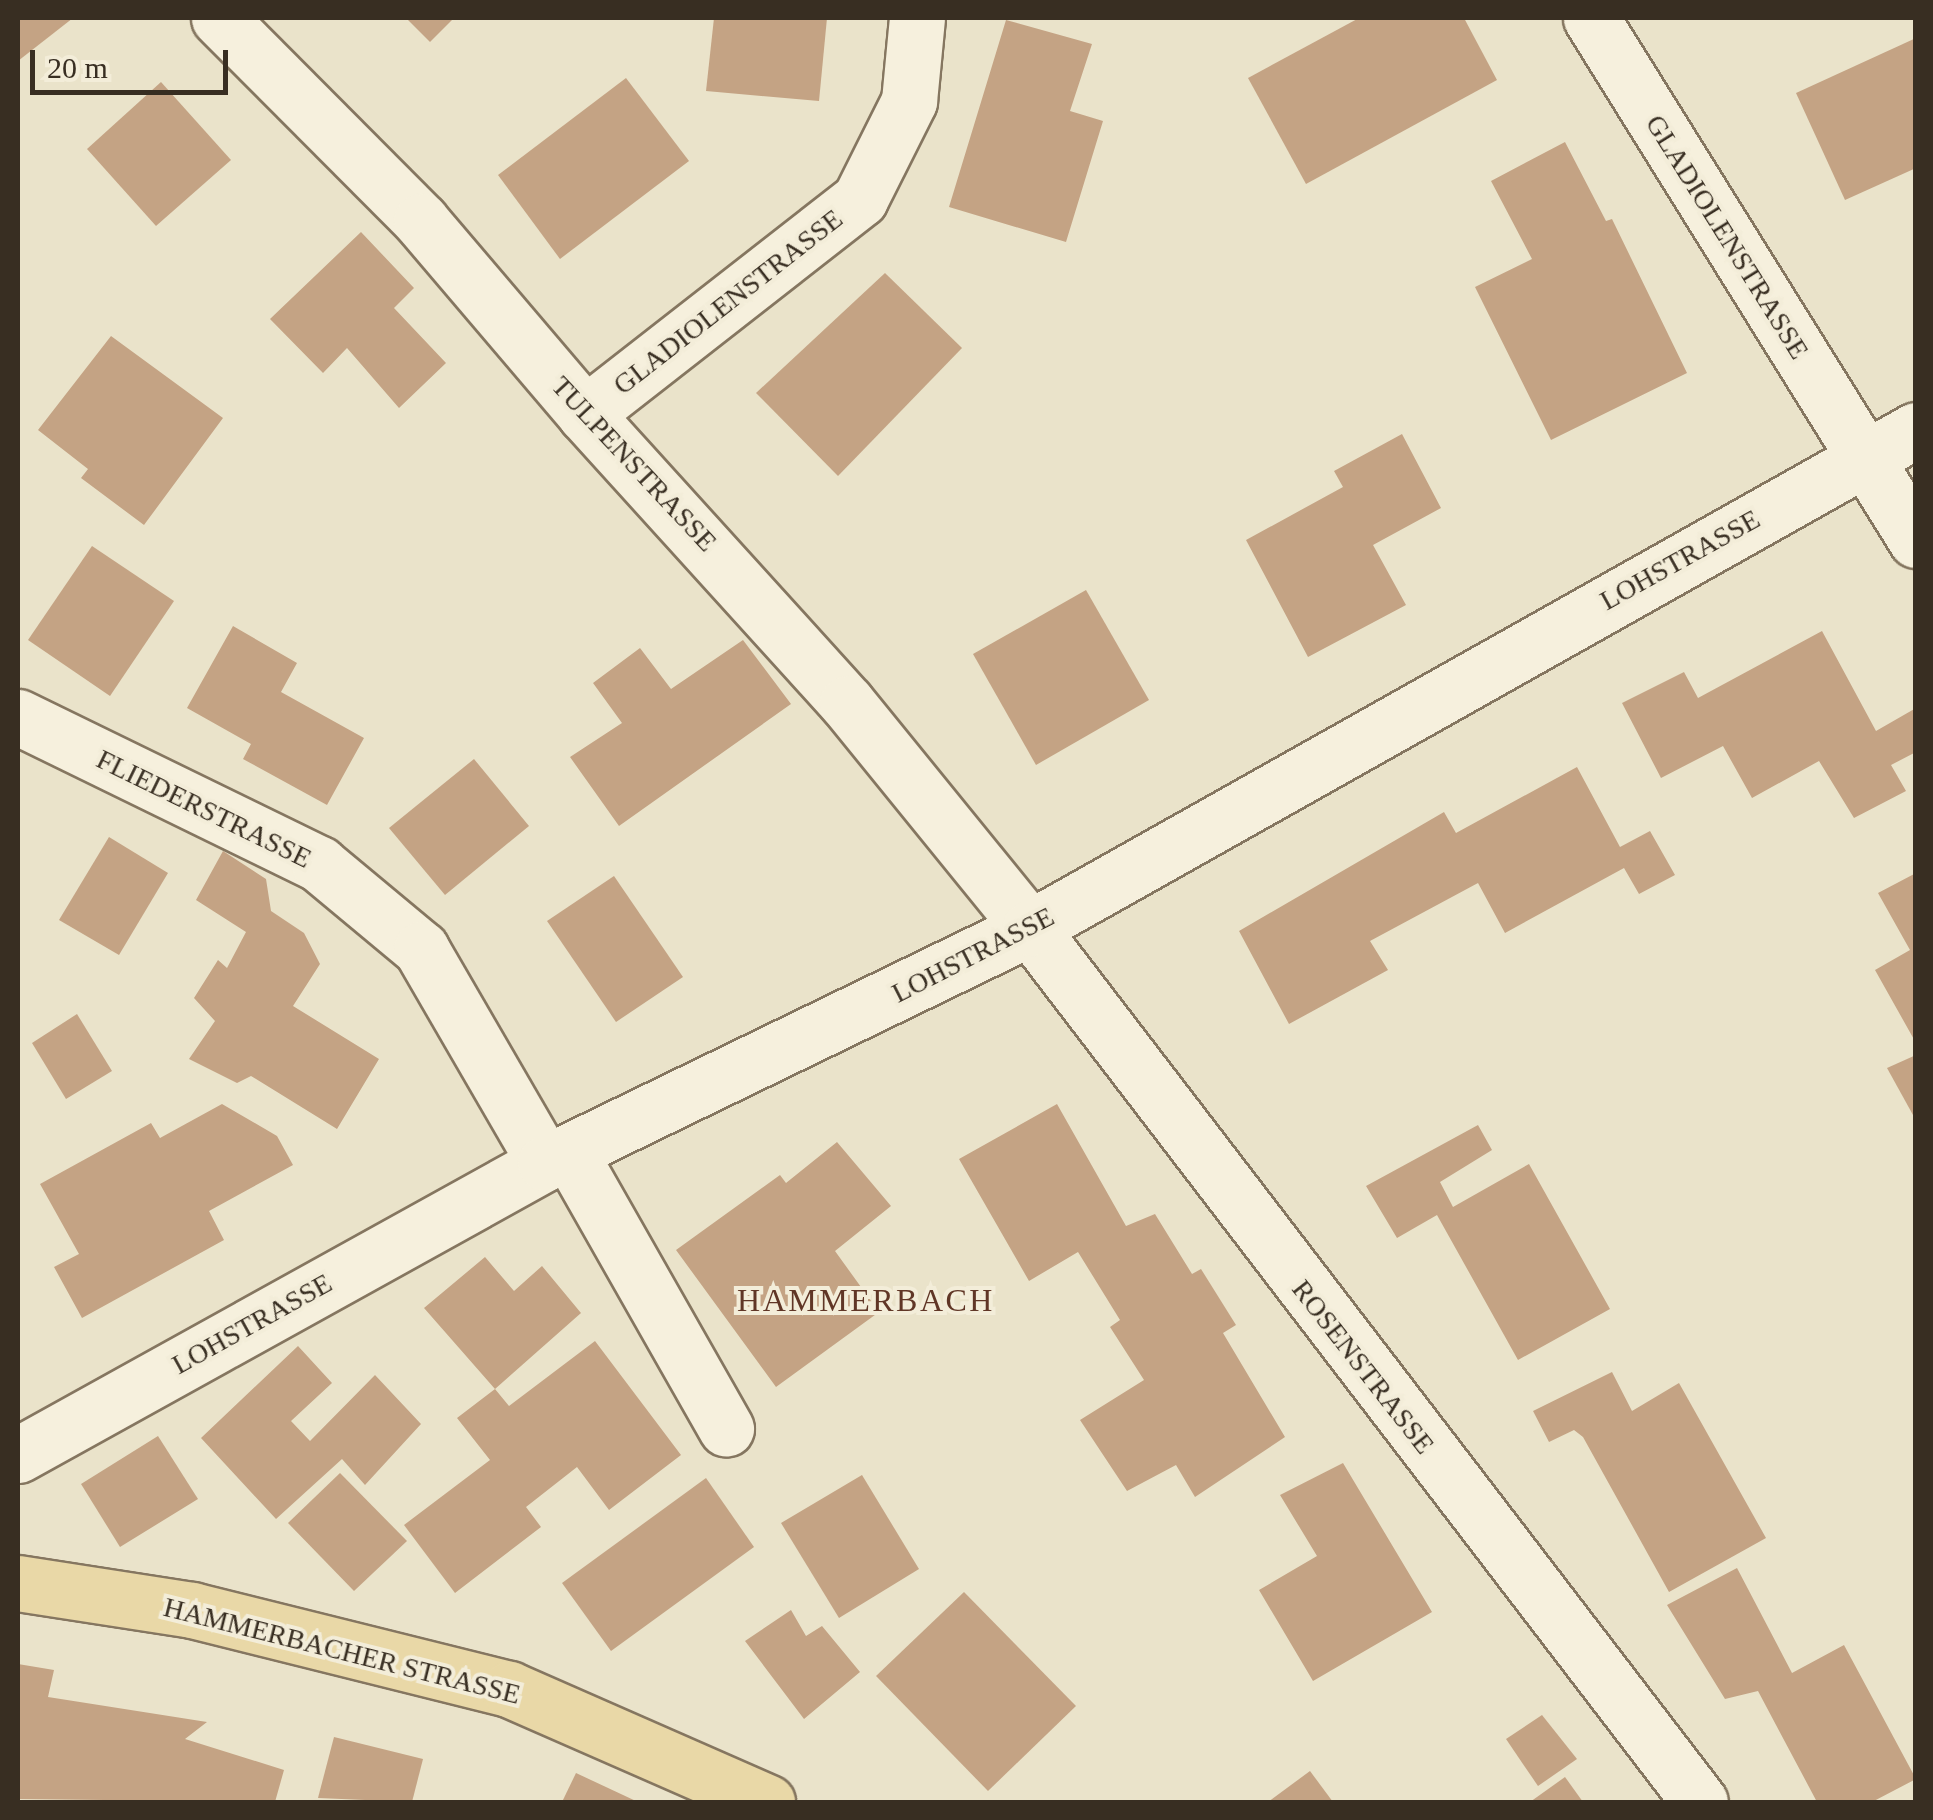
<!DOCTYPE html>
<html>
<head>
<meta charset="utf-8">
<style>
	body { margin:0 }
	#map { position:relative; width:1933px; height:1820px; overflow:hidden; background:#eae3ca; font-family:Georgia,serif }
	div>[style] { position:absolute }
	.building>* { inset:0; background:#c4a384 }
	.roads { filter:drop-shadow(2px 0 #857660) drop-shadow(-2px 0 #857660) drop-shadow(0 2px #857660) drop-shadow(0 -2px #857660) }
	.minor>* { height:55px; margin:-27.5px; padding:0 27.5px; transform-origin:27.5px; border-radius:27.5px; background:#f6f0dd }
	.major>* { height:55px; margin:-27.5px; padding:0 27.5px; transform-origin:27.5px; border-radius:27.5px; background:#e9d8a7 }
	span { translate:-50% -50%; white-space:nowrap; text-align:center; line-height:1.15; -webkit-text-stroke:8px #f3edd9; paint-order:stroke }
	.street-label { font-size:28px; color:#382e22 }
	.quarter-label { font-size:32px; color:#603626; letter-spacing:2.5px }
	.frame { position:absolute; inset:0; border:20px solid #382e22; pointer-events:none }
	.scale { position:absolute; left:30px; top:50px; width:198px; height:45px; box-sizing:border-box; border:5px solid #382e22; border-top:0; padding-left:12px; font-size:30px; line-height:35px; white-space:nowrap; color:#382e22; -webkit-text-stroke:8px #f3edd9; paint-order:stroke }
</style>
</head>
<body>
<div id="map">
	<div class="building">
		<div style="clip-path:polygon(18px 18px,73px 18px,18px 61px)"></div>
		<div style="clip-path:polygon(406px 18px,454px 18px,430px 42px)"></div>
		<div style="clip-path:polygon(714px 18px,827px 18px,819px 101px,706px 91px)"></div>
		<div style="clip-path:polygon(1359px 18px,1464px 18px,1497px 80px,1306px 184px,1248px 78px)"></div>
		<div style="clip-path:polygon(1006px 20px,1092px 44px,1070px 111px,1103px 121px,1066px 242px,949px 207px)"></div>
		<div style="clip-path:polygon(1916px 38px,1916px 168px,1845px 200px,1796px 93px)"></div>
		<div style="clip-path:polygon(626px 78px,689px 161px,560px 259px,498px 175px)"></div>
		<div style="clip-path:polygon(161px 82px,231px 160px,156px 226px,87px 149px)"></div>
		<div style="clip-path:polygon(1565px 142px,1606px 221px,1612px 219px,1687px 373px,1551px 440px,1475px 287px,1532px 259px,1491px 181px)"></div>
		<div style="clip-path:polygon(361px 232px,414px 288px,394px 308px,446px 363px,399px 408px,347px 348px,323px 373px,270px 319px)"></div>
		<div style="clip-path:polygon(885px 273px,962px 348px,838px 476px,756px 393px)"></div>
		<div style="clip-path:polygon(111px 336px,223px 418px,144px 525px,81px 478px,88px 469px,38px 430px)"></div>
		<div style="clip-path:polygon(1402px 434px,1441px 508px,1373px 545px,1406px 605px,1308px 657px,1246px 540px,1343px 487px,1334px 471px)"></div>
		<div style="clip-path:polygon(92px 546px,174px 601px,110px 696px,28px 640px)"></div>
		<div style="clip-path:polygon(1086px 590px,1149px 700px,1036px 765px,973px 654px)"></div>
		<div style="clip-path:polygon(233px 626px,297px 663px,281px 692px,364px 738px,327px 805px,243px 759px,251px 744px,187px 708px)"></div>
		<div style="clip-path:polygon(1822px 631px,1876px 731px,1916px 708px,1916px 752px,1891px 765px,1906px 791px,1854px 818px,1819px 761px,1752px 798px,1723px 746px,1661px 778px,1622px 703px,1684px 672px,1698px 698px)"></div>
		<div style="clip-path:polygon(743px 640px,791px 704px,619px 826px,570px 757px,622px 723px,593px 683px,640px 648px,671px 689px)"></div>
		<div style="clip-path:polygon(474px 759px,529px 826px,445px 895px,389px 828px)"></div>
		<div style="clip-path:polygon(1577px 767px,1620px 847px,1650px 831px,1675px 875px,1639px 894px,1624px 868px,1505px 933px,1478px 883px,1370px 941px,1388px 970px,1289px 1024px,1239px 931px,1444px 812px,1456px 833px)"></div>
		<div style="clip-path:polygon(109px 837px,168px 873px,119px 955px,59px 920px)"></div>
		<div style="clip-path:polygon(223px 851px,266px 879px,271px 911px,304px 933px,320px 964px,293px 1006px,379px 1059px,337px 1129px,251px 1076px,237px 1083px,189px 1059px,215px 1021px,194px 998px,218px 960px,227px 968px,246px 932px,196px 900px)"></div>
		<div style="clip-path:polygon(1916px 873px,1916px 1043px,1875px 970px,1910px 950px,1878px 893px)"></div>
		<div style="clip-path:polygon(614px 876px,683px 977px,616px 1022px,547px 921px)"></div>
		<div style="clip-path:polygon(77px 1014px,112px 1071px,66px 1099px,32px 1043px)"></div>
		<div style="clip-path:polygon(1916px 1055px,1916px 1113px,1913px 1115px,1887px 1068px)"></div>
		<div style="clip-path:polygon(222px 1104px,277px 1136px,293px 1165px,209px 1211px,224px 1240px,82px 1318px,54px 1267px,79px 1254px,40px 1184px,151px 1123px,160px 1138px)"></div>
		<div style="clip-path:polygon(1057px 1104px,1126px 1226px,1155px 1214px,1192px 1274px,1201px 1269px,1236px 1325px,1223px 1333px,1285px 1437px,1195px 1497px,1176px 1465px,1127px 1491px,1080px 1420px,1144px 1380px,1110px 1327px,1120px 1320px,1078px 1252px,1029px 1281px,959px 1159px)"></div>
		<div style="clip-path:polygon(1478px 1125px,1492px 1150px,1440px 1182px,1453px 1207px,1529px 1164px,1610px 1309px,1518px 1360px,1437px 1215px,1397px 1238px,1366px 1186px)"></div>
		<div style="clip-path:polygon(837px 1142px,891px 1206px,835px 1251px,879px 1312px,776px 1387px,676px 1250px,780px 1175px,786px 1183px)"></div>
		<div style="clip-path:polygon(485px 1257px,514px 1291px,542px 1266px,581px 1313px,495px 1389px,424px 1308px)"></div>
		<div style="clip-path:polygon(595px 1341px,681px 1455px,609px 1510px,577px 1467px,526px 1507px,541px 1527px,455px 1593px,404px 1525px,490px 1460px,457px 1418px,495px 1389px,509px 1406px)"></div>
		<div style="clip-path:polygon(298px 1346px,332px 1383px,291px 1421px,310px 1441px,375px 1375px,421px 1424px,365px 1485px,342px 1459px,276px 1519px,201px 1438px)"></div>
		<div style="clip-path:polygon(1612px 1372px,1632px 1411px,1679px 1383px,1766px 1538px,1669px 1592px,1583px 1437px,1574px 1430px,1549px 1442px,1533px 1411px)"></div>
		<div style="clip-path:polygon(158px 1436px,198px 1499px,120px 1547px,81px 1484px)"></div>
		<div style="clip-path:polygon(1343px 1463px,1432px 1612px,1313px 1681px,1259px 1590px,1317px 1556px,1280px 1495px)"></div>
		<div style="clip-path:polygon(340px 1473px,407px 1541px,354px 1591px,288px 1523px)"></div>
		<div style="clip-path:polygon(862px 1475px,919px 1569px,839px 1618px,781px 1523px)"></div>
		<div style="clip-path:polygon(706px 1478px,754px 1547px,611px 1651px,562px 1583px)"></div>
		<div style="clip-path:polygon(1737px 1568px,1792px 1673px,1844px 1645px,1916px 1779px,1872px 1802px,1817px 1802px,1758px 1691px,1725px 1699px,1667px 1605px)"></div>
		<div style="clip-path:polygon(964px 1592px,1076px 1706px,988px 1791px,876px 1676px)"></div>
		<div style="clip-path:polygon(791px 1610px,806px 1636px,822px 1626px,860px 1672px,804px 1719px,745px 1641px)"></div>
		<div style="clip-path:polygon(18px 1664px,54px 1670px,48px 1697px,207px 1722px,185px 1739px,284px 1770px,275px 1802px,18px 1799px)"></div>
		<div style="clip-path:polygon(1542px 1715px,1577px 1759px,1538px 1786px,1506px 1739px)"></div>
		<div style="clip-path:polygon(334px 1737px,423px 1759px,412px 1802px,318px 1798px)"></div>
		<div style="clip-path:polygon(1310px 1771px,1333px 1802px,1268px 1802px)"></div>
		<div style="clip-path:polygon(576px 1773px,638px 1802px,562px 1802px)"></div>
		<div style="clip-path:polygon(1565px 1777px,1583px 1802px,1530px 1802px)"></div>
	</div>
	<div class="roads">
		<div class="minor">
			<div style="left:219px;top:18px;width:286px;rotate:45.1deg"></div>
			<div style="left:421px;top:221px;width:253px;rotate:49.6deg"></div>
			<div style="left:585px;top:414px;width:390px;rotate:47.8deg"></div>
			<div style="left:847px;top:703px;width:290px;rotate:50.9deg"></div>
			<div style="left:1030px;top:928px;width:1101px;rotate:52.53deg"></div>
			<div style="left:1591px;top:18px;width:615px;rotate:58.09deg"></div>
			<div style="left:585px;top:414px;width:349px;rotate:-38deg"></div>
			<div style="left:860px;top:199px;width:110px;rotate:-63.4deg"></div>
			<div style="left:909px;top:101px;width:83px;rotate:-84.5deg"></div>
			<div style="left:18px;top:717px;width:335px;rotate:26deg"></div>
			<div style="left:319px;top:864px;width:133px;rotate:39.8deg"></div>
			<div style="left:421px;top:949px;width:247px;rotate:59.9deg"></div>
			<div style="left:569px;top:1152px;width:318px;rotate:60.4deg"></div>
			<div style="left:18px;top:1455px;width:602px;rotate:-28.99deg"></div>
			<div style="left:545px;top:1163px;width:539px;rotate:-25.85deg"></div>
			<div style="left:1030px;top:928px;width:1016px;rotate:-29.34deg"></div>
		</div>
		<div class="major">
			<div style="left:18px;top:1583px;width:176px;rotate:8.8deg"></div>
			<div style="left:192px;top:1610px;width:327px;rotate:14deg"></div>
			<div style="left:509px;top:1689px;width:282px;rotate:23.7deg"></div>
		</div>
	</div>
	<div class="street-label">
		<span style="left:1727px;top:237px;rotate:58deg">GLADIOLENSTRASSE</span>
		<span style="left:728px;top:302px;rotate:-38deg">GLADIOLENSTRASSE</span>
		<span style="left:634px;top:464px;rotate:47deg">TULPENSTRASSE</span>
		<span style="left:1680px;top:560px;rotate:-29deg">LOHSTRASSE</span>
		<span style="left:204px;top:809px;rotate:26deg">FLIEDERSTRASSE</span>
		<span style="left:973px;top:955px;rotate:-27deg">LOHSTRASSE</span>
		<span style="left:252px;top:1324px;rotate:-29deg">LOHSTRASSE</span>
		<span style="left:1363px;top:1367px;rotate:52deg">ROSENSTRASSE</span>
		<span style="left:342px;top:1651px;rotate:14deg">HAMMERBACHER STRASSE</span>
	</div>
	<div class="quarter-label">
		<span style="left:866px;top:1300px">HAMMERBACH</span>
	</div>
	<div class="frame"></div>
	<div class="scale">20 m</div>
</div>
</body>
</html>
